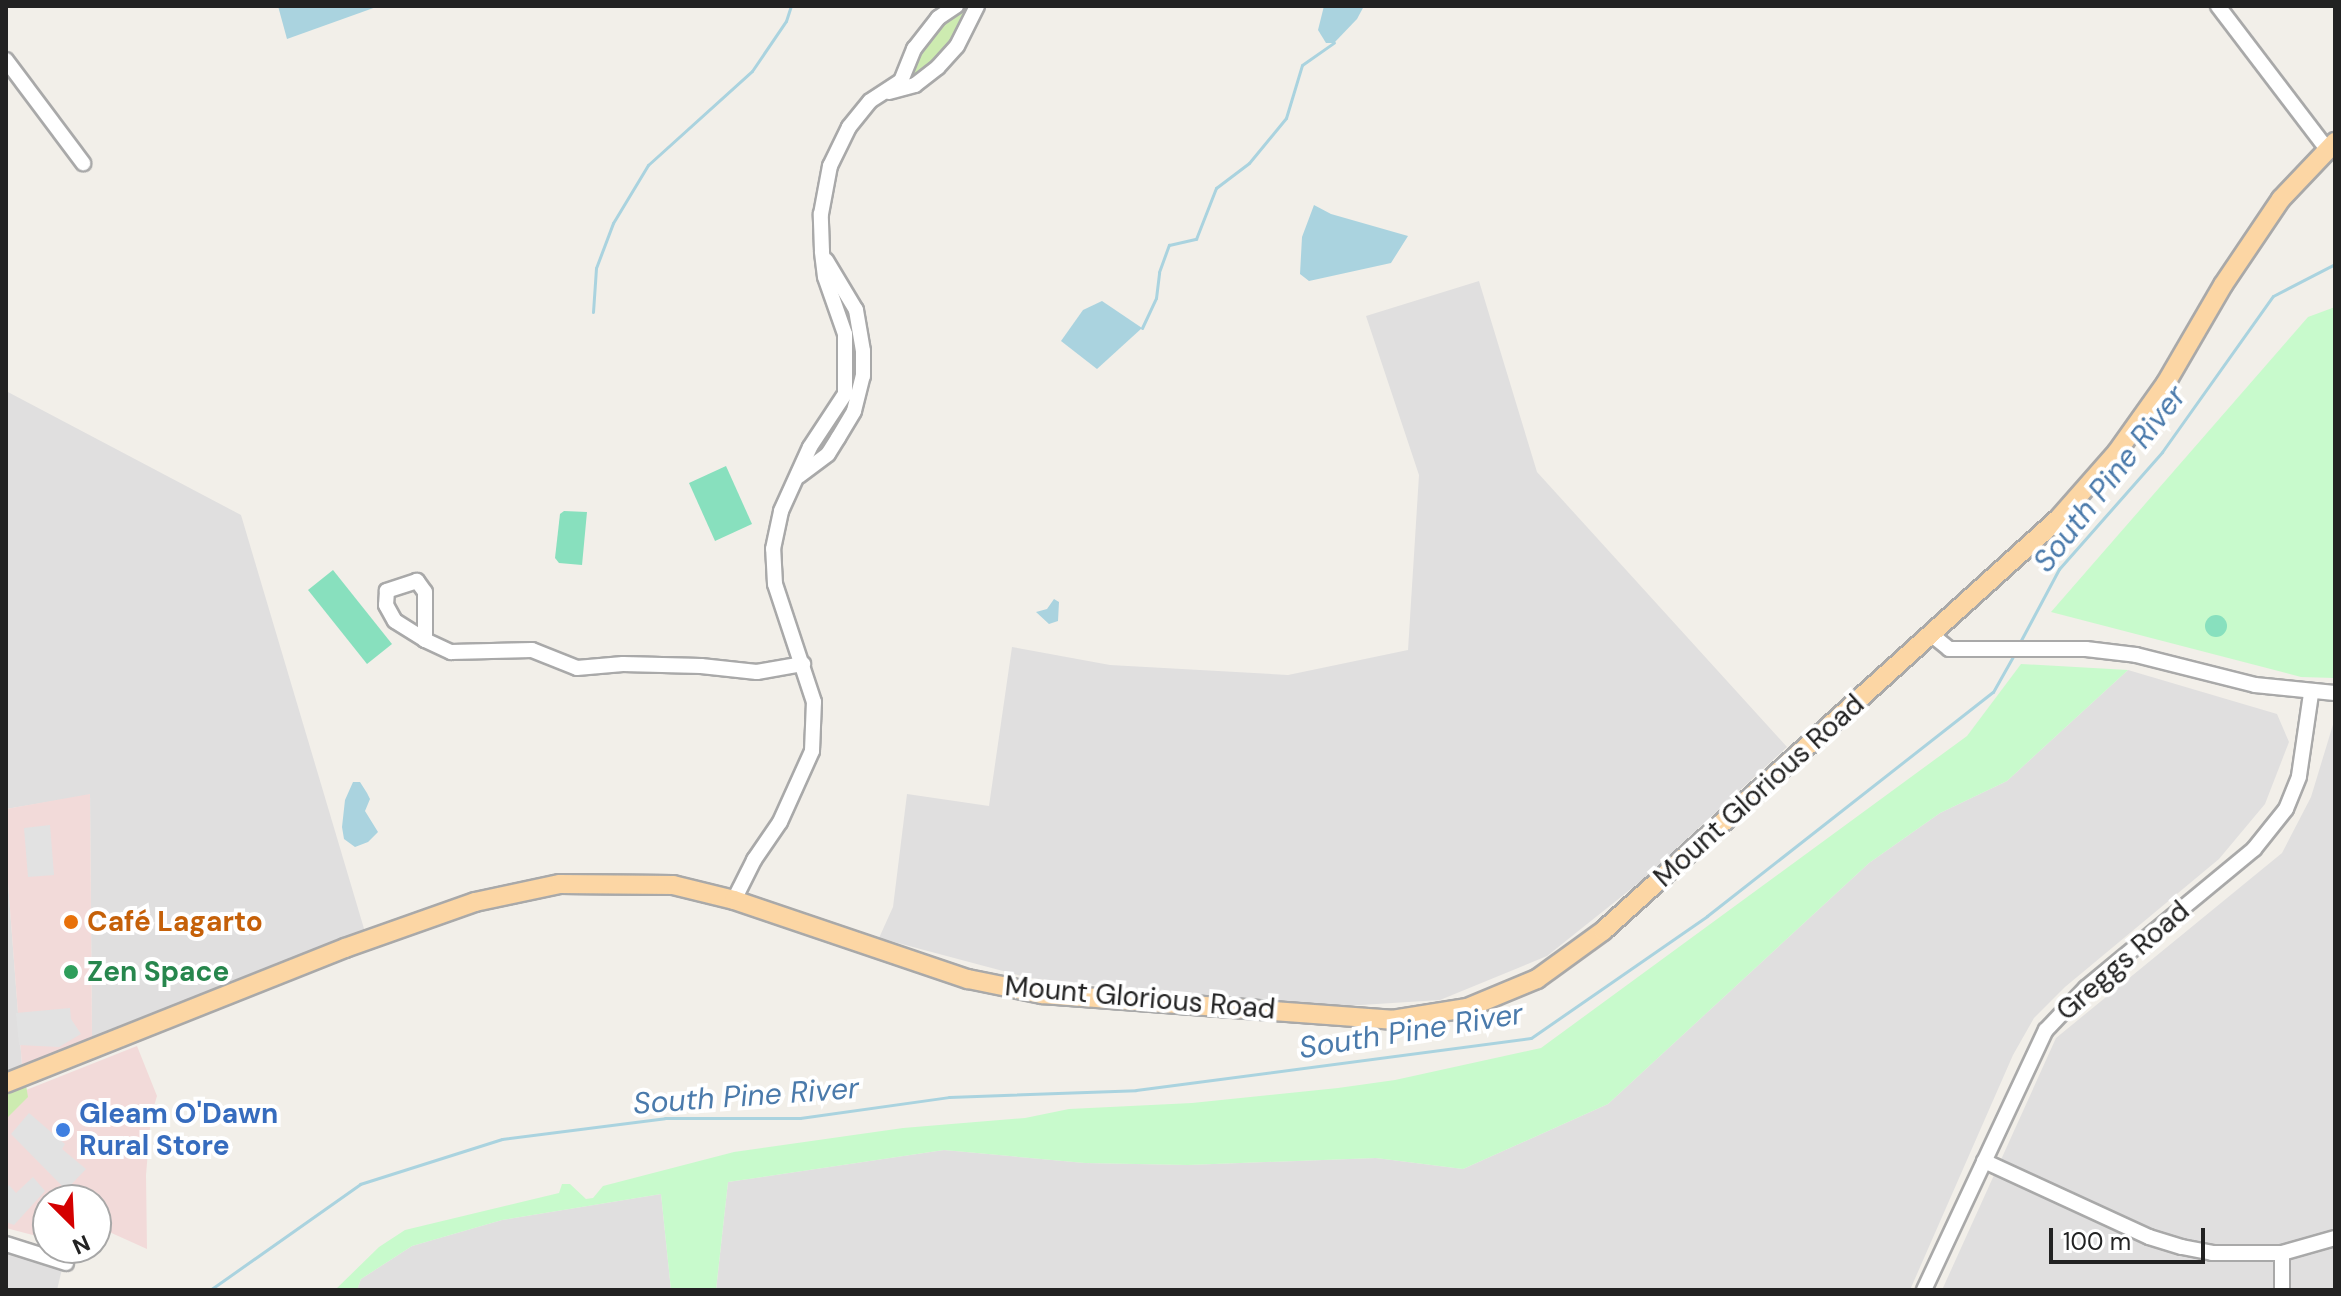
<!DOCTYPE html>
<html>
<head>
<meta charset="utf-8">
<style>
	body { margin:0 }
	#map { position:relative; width:2341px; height:1296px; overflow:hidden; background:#f2efe9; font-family:"DM Sans",sans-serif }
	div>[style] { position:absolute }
	.residential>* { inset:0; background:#e0dfdf }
	.commercial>* { inset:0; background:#f2dad9 }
	.grass>* { inset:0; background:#cdebb0 }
	.park>* { inset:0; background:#c8facc }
	.pitch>* { inset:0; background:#88e0be }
	.round { border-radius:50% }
	.parking>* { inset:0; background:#e2e2e2 }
	.water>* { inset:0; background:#aad3df }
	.stream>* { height:3px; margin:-1.5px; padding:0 1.5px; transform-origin:1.5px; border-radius:1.5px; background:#aad3df }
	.roads { filter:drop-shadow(2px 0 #a9a9a9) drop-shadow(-2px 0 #a9a9a9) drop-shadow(0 2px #a9a9a9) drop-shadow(0 -2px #a9a9a9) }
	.minor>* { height:14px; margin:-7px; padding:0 7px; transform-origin:7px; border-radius:7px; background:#fff }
	.major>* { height:18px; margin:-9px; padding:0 9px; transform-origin:9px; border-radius:9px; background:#fcd6a4 }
	.dots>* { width:22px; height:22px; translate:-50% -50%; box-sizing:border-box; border:4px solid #fff; border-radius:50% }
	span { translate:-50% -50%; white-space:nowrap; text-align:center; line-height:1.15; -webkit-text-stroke:8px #fff; paint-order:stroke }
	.street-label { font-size:28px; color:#222 }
	.food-label { font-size:28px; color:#c56008; font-weight:700 }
	.left { translate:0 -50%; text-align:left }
	.leisure-label { font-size:28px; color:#27864d; font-weight:700 }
	.shop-label { font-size:28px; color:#366cbe; font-weight:700 }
	.water-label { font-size:30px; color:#4a7aab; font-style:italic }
	.frame { position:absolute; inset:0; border:8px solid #222; pointer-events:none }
	.north { position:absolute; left:32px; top:1184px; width:80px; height:80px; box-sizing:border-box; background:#fff; border:2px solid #a7a7a7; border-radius:50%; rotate:156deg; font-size:22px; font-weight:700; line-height:32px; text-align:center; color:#222 }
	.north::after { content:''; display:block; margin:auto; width:28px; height:36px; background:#d40000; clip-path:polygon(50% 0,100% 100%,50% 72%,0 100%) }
	.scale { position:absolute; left:2049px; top:1228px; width:156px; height:36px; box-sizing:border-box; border:4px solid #222; border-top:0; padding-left:10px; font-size:24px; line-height:28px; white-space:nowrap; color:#222; -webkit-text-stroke:6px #fff; paint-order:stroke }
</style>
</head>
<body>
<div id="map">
	<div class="residential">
		<div style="clip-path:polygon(1479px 281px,1537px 472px,1787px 747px,1641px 881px,1547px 956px,1440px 1000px,1329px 1007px,1167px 993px,1029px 978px,879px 938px,893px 907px,907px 794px,989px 806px,1012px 647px,1110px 665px,1288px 675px,1408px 650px,1419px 475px,1366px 316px)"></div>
		<div style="clip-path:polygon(6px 391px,241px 515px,365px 932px,92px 1040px,90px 795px,6px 809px)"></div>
		<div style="clip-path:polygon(2128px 670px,2277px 714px,2289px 742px,2265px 804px,2219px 859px,2065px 987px,2034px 1018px,2013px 1055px,1910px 1290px,716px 1290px,728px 1182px,944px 1150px,1085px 1163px,1188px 1165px,1376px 1158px,1463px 1169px,1608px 1104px,1869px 863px,1940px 813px,2007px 781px)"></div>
		<div style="clip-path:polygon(2335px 718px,2335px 1290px,1942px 1290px,2056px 1038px,2282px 853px,2311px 797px)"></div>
		<div style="clip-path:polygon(6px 857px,22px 1065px,6px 1071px)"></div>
		<div style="clip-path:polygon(661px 1194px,671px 1290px,357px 1290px,361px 1279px,412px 1246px,502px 1220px)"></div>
		<div style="clip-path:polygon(6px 1253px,62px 1269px,57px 1290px,6px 1290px)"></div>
	</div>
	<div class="commercial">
		<div style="clip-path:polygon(90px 794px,92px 1040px,22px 1065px,6px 857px,6px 809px)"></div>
		<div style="clip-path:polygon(137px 1046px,157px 1096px,151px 1116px,146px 1175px,147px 1249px,96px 1226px,96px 1200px,48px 1200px,48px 1239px,6px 1228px,6px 1098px)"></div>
	</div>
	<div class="grass">
		<div style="clip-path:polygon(956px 6px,977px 6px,957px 46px,915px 85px,901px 81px,914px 49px)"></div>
		<div style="clip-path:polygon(26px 1085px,28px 1097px,6px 1119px,6px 1092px)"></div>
	</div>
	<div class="park">
		<div style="clip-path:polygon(2335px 307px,2335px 678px,2301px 677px,2051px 612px,2308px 317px)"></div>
		<div style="clip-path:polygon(2021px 664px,2128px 670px,2007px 781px,1940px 813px,1869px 863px,1608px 1104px,1463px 1169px,1376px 1158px,1188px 1165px,1085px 1163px,944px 1150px,728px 1182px,716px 1290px,671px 1290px,661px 1194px,502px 1220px,412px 1246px,361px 1279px,357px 1290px,335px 1290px,379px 1247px,405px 1230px,559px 1193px,562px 1184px,570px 1184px,586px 1199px,593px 1198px,603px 1186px,734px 1152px,903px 1128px,1025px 1118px,1069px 1109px,1192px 1103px,1338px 1088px,1395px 1080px,1541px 1048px,1967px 736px)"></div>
	</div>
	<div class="pitch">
		<div style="clip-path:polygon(726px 466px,752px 524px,715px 541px,689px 483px)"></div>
		<div style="clip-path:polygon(564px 511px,587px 512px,582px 565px,559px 563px,555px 558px,560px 514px)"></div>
		<div style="clip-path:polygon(333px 570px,392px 644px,367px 664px,308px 590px)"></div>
		<div class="round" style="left:2205px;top:615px;width:22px;height:22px"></div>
	</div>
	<div class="parking">
		<div style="clip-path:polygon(50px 825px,54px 875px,28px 877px,24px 828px)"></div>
		<div style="clip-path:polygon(70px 1008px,71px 1019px,81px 1034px,59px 1047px,19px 1045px,16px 1013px)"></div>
		<div style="clip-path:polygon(29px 1113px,65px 1144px,62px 1149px,86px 1169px,66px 1190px,11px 1134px)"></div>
		<div style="clip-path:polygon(33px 1177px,45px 1191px,14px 1225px,6px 1222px,6px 1188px,9px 1185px,16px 1193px)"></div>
	</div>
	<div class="water">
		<div style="clip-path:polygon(278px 6px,379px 6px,287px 39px)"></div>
		<div style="clip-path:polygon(1324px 6px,1364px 6px,1357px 19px,1334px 43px,1326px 43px,1318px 30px)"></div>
		<div style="clip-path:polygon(1314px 205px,1331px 214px,1408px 236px,1391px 263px,1309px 281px,1300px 274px,1302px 237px)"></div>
		<div style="clip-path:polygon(1102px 301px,1142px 328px,1097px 369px,1061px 341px,1083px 310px)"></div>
		<div style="clip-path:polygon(1054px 599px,1059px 602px,1058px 621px,1049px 624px,1036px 612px,1047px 609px)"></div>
		<div style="clip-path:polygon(353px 782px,360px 782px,367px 793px,370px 799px,365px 811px,378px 832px,368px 842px,355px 847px,344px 839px,342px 827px,345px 800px)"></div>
	</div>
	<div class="stream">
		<div style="left:593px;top:312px;width:44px;rotate:-86.1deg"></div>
		<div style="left:596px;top:268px;width:48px;rotate:-69.3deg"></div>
		<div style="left:613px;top:223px;width:68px;rotate:-58.9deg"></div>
		<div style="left:648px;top:165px;width:140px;rotate:-42.1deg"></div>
		<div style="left:752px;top:71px;width:60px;rotate:-55.8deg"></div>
		<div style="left:786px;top:21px;width:16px;rotate:-72deg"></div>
		<div style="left:1142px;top:328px;width:33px;rotate:-65deg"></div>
		<div style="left:1156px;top:298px;width:26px;rotate:-83deg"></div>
		<div style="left:1159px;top:272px;width:29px;rotate:-70deg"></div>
		<div style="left:1169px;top:245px;width:28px;rotate:-13deg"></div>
		<div style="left:1196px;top:239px;width:55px;rotate:-68.6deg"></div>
		<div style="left:1216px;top:188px;width:41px;rotate:-37.1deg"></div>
		<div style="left:1249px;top:163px;width:58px;rotate:-50.6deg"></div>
		<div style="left:1286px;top:118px;width:55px;rotate:-73.2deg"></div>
		<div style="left:1302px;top:65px;width:39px;rotate:-35deg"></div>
		<div style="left:2020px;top:642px;width:83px;rotate:-61.9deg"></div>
		<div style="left:2059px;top:569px;width:156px;rotate:-48.6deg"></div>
		<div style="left:2162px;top:452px;width:191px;rotate:-54.6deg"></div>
		<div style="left:2273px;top:296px;width:70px;rotate:-27.3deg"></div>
		<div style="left:210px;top:1290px;width:184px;rotate:-35.2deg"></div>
		<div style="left:360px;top:1184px;width:149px;rotate:-17.6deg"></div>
		<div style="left:502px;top:1139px;width:164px;rotate:-7.3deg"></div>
		<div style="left:665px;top:1118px;width:135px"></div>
		<div style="left:800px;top:1118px;width:150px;rotate:-8deg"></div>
		<div style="left:949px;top:1097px;width:187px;rotate:-2.1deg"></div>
		<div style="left:1136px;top:1090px;width:398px;rotate:-7.5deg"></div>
		<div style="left:1531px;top:1038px;width:214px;rotate:-34.7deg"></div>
		<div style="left:1707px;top:916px;width:363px;rotate:-38.1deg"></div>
		<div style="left:1993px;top:692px;width:45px;rotate:-60.6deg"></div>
	</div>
	<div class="roads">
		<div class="minor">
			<div style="left:2218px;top:6px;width:178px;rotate:52.7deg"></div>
			<div style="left:6px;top:60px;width:129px;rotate:53.2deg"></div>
			<div style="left:889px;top:92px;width:27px;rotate:-15deg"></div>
			<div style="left:915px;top:85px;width:29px;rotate:-38deg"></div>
			<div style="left:938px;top:67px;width:28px;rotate:-48deg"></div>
			<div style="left:957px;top:46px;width:45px;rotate:-63.4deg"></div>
			<div style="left:799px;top:476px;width:36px;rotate:-37deg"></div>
			<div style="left:828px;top:454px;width:19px;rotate:-58deg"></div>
			<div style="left:838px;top:438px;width:31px;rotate:-59deg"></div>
			<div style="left:854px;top:411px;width:36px;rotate:-76deg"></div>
			<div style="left:863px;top:376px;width:25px;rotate:-90deg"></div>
			<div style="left:863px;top:351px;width:42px;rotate:-99.7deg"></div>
			<div style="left:856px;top:310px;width:58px;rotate:-121deg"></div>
			<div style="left:1932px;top:635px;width:22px;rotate:39deg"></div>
			<div style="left:1949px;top:649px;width:137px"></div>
			<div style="left:2086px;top:649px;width:50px;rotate:6.8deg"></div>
			<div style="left:2136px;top:655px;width:123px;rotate:14.1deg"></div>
			<div style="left:2255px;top:685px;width:80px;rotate:5.7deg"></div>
			<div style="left:425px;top:640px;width:48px;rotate:-90deg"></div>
			<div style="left:425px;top:592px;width:14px;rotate:-126deg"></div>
			<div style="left:417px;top:581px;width:32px;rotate:162deg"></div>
			<div style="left:387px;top:591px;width:14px;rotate:94deg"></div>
			<div style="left:386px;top:605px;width:18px;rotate:61deg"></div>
			<div style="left:395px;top:621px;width:36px;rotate:32deg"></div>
			<div style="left:425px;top:640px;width:29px;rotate:25deg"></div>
			<div style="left:451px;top:652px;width:81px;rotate:-1.4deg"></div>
			<div style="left:532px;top:650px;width:48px;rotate:21.8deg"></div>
			<div style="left:577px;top:668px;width:46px;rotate:-5deg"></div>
			<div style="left:623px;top:664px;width:78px;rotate:1.5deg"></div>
			<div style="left:701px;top:666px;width:56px;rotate:6.1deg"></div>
			<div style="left:757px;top:672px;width:47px;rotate:-9.9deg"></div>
			<div style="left:734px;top:900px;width:45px;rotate:-63.4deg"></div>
			<div style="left:754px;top:860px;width:46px;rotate:-55.6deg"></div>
			<div style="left:780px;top:822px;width:78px;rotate:-65.7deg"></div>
			<div style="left:812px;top:751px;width:49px;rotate:-87.7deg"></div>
			<div style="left:814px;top:702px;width:124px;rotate:-108.3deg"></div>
			<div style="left:775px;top:584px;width:35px;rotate:-93deg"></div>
			<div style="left:773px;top:549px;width:39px;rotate:-78deg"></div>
			<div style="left:781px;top:511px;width:70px;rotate:-65.6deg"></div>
			<div style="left:810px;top:447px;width:64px;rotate:-56.6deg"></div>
			<div style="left:845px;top:394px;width:60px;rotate:-90deg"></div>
			<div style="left:845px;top:334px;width:60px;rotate:-109.3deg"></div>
			<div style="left:825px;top:277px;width:26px;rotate:-97deg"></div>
			<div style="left:822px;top:251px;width:37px;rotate:-92deg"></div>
			<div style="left:821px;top:214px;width:49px;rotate:-79.4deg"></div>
			<div style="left:830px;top:166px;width:43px;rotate:-64deg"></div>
			<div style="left:849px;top:127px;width:33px;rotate:-51deg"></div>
			<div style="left:870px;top:101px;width:37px;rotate:-33deg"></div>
			<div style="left:901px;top:81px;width:35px;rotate:-68deg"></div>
			<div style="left:914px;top:49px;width:39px;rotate:-52deg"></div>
			<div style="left:938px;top:18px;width:22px;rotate:-34deg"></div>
			<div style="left:1984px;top:1161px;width:182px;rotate:24.7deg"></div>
			<div style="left:2149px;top:1237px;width:34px;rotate:17deg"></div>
			<div style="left:2182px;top:1247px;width:31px;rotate:11deg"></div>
			<div style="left:2212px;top:1253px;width:70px"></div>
			<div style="left:2282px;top:1253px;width:55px;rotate:-15.8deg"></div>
			<div style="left:6px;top:1244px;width:63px;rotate:17.6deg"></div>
			<div style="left:2282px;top:1253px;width:37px;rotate:90deg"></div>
			<div style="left:1924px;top:1290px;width:287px;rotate:-64.9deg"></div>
			<div style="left:2046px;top:1030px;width:58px;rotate:-46.4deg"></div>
			<div style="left:2086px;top:988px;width:218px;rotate:-39.6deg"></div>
			<div style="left:2254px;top:849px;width:51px;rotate:-51.3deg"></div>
			<div style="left:2286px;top:809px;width:35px;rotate:-68deg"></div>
			<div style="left:2299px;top:776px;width:83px;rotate:-81.7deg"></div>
		</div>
		<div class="major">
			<div style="left:6px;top:1083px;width:365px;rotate:-21.7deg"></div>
			<div style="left:345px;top:948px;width:138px;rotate:-19.5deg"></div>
			<div style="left:475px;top:902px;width:87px;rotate:-12deg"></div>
			<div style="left:560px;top:884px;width:113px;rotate:0.5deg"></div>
			<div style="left:673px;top:885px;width:63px;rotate:13.8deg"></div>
			<div style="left:734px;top:900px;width:247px;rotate:18.7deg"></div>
			<div style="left:968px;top:979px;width:76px;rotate:11.5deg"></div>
			<div style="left:1042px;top:994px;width:351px;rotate:4.2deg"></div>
			<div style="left:1392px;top:1020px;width:76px;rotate:-9.1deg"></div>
			<div style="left:1467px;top:1008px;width:76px;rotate:-22.5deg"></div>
			<div style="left:1537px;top:979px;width:82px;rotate:-36deg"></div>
			<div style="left:1603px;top:931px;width:615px;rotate:-42.17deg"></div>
			<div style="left:2059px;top:518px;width:88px;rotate:-48.7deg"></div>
			<div style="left:2117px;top:452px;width:85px;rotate:-54.6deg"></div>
			<div style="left:2166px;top:383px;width:113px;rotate:-59.8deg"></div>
			<div style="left:2223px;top:285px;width:104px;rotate:-56deg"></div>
			<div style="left:2281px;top:199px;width:79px;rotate:-46.5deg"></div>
		</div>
	</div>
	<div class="dots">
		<div style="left:71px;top:922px;background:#e8710a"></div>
		<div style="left:71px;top:972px;background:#2e9e5b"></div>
		<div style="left:63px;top:1130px;background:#3f7fe0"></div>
	</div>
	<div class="street-label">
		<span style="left:1759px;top:791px;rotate:-42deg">Mount Glorious Road</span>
		<span style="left:2123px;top:961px;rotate:-41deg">Greggs Road</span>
		<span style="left:1140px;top:998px;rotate:5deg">Mount Glorious Road</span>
	</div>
	<div class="food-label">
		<span class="left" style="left:87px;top:922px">Café Lagarto</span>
	</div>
	<div class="leisure-label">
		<span class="left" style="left:87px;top:972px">Zen Space</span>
	</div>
	<div class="shop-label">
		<span class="left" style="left:79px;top:1130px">Gleam O'Dawn<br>Rural Store</span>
	</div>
	<div class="water-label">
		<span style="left:2110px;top:479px;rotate:-52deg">South Pine River</span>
		<span style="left:1411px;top:1031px;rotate:-9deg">South Pine River</span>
		<span style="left:746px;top:1096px;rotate:-4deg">South Pine River</span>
	</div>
	<div class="frame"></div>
	<div class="north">N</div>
	<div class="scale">100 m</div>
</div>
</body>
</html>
